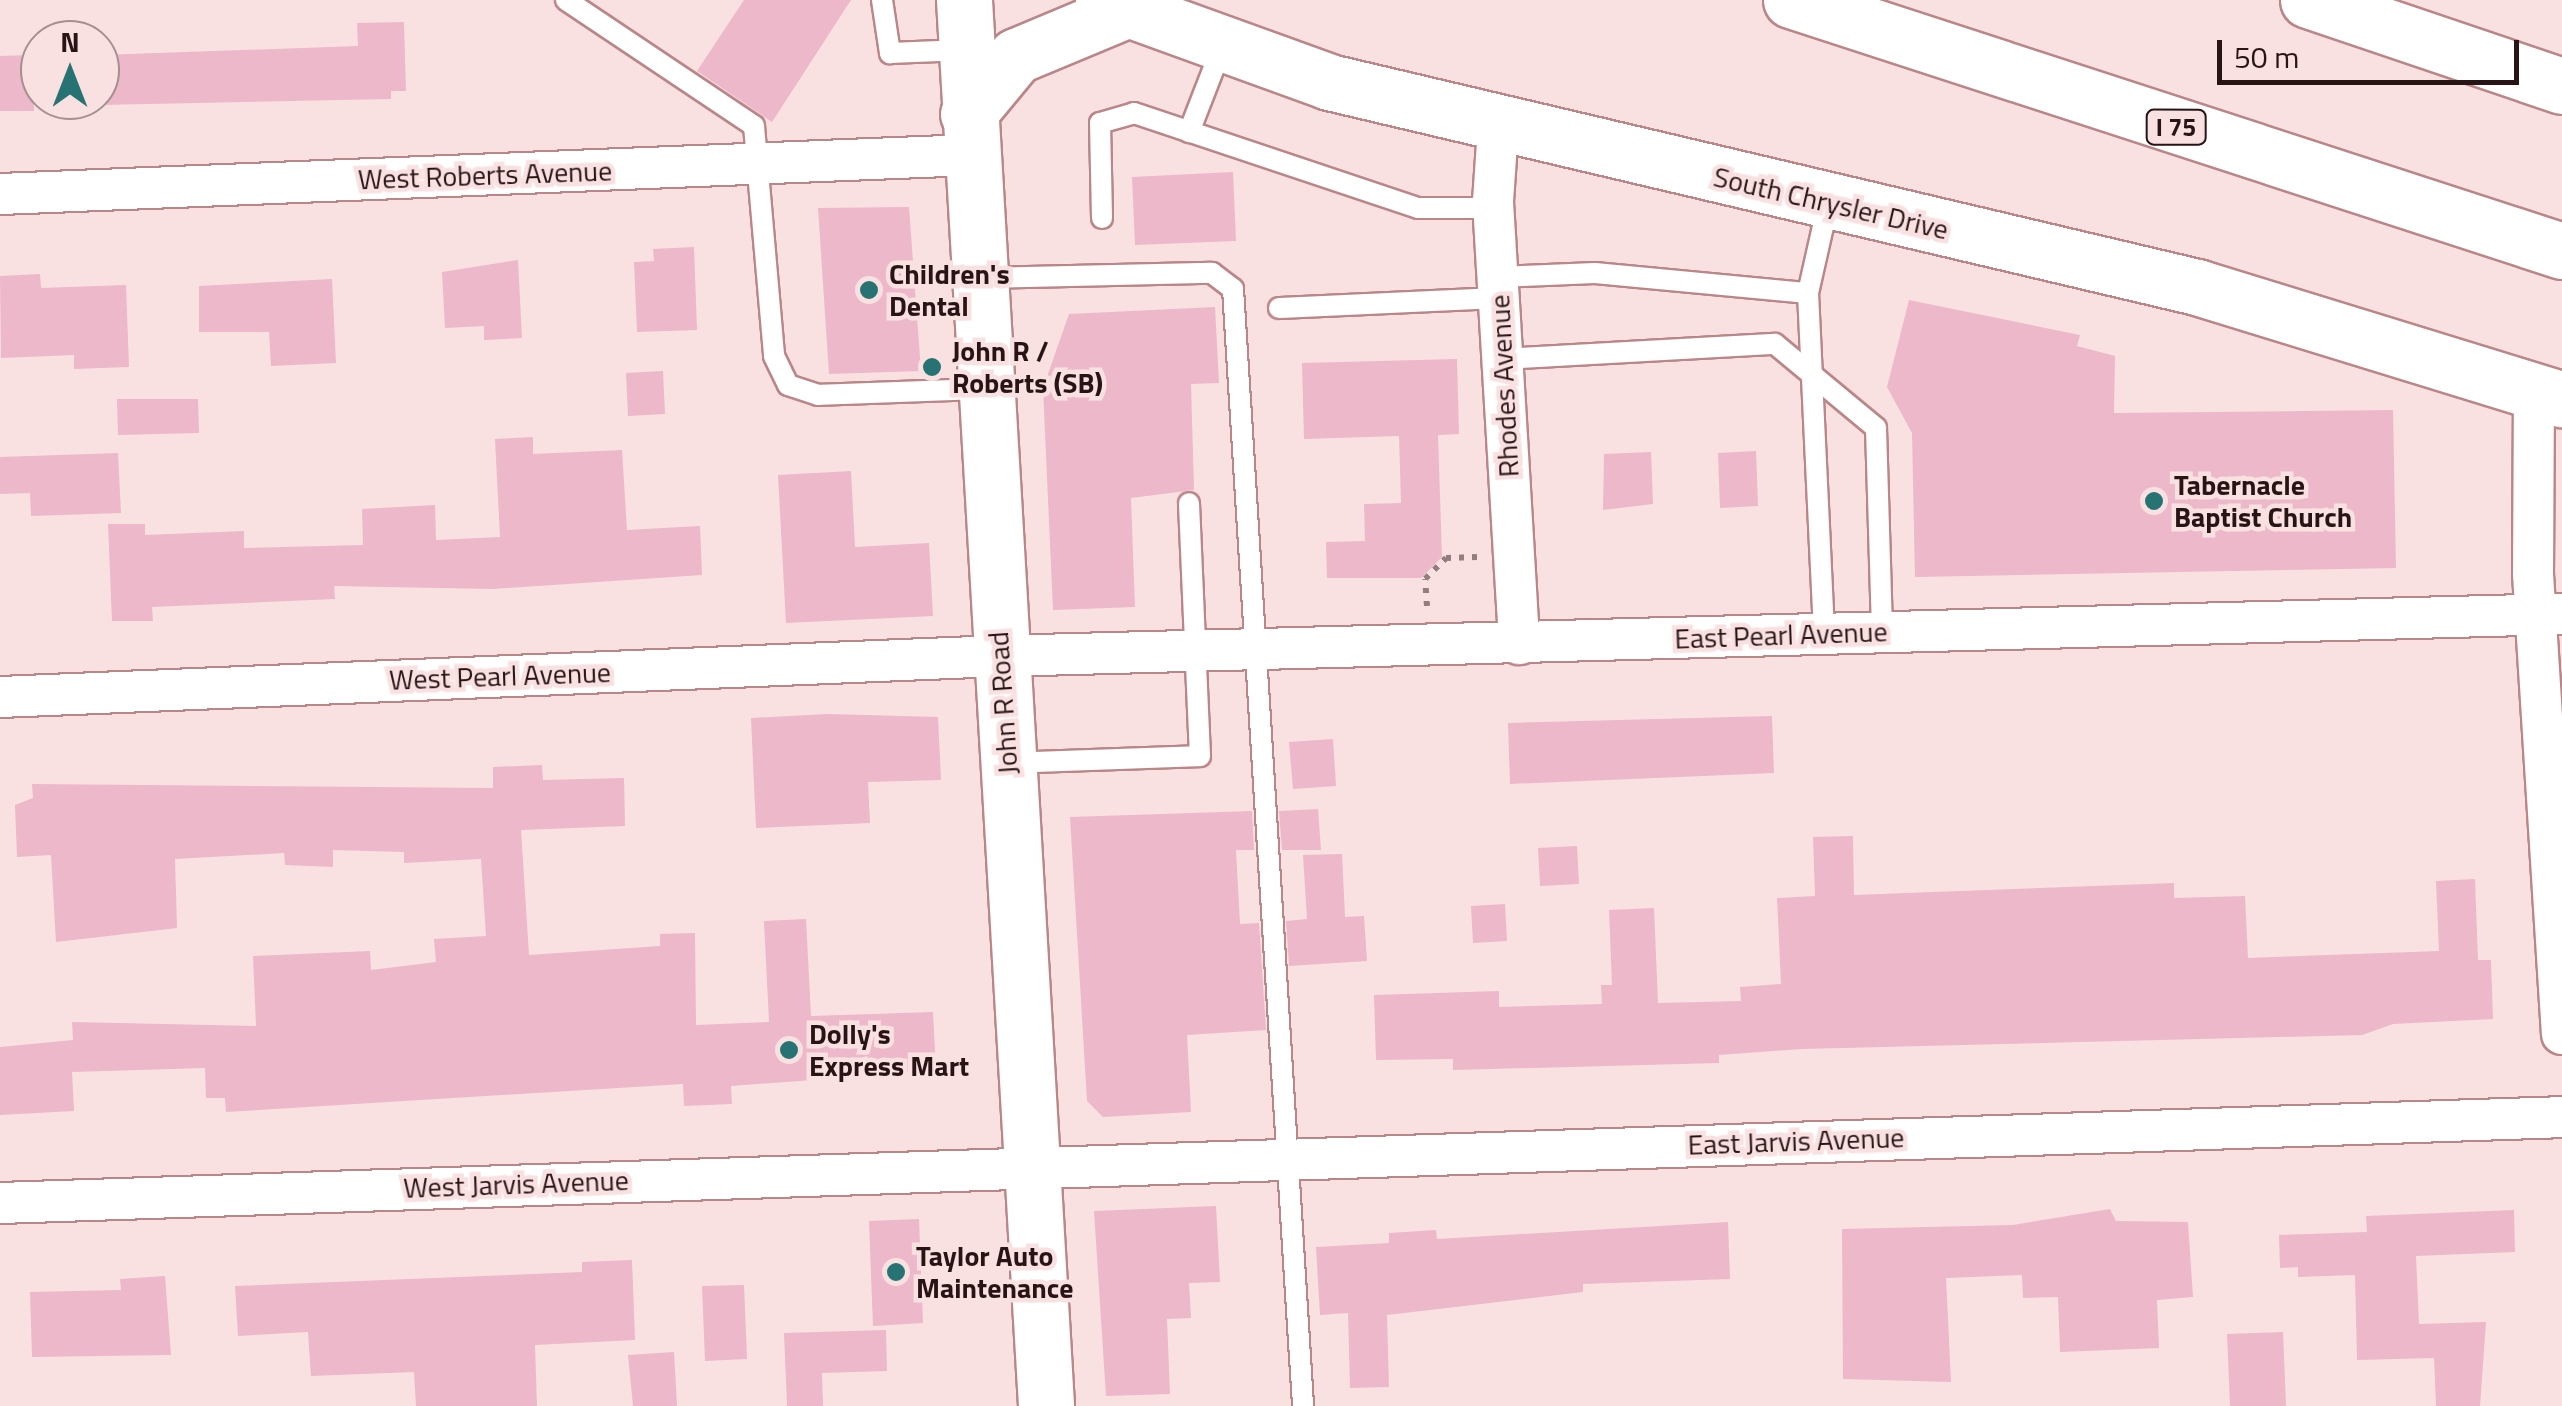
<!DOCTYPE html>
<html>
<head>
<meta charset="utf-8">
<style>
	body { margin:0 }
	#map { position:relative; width:2562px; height:1406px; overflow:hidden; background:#f9e1e2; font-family:"Titillium Web",sans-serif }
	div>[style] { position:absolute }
	.building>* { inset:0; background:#ecb8ca }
	.path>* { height:6px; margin-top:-3px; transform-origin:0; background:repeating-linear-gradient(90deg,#937d7e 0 5px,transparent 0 13px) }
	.roads { filter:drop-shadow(2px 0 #ba8688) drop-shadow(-2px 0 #ba8688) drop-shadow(0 2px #ba8688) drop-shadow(0 -2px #ba8688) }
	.lane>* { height:20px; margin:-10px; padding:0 10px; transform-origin:10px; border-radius:10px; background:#fff }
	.street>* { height:40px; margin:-20px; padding:0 20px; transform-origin:20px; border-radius:20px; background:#fff }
	.secondary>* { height:55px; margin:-27.5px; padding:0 27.5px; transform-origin:27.5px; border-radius:27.5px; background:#fff }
	.highway>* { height:55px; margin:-27.5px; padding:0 27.5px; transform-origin:27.5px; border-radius:27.5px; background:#fff }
	.dots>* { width:28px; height:28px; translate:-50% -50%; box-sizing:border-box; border:5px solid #f9e1e2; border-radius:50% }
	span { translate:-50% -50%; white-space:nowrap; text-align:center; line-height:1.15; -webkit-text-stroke:9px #f9e1e2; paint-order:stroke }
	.shield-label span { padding:2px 8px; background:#f9e1e2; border:2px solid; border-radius:8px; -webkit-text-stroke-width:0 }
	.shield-label { font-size:25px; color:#281415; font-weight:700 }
	.street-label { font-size:28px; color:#281415 }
	.poi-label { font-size:28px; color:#281415; font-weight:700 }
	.left { translate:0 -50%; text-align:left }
	.north { position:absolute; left:20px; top:20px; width:100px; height:100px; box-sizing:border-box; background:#f9e1e2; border:2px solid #a58f90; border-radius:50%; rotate:0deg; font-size:28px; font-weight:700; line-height:40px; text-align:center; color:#281415 }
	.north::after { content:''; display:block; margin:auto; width:35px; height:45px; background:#277272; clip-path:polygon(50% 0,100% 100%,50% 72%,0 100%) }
	.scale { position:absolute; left:2217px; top:40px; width:302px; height:45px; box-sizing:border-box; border:5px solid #281415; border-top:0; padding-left:12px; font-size:30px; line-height:35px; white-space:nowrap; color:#281415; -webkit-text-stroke:8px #f9e1e2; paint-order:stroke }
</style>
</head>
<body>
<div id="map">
	<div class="building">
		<div style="clip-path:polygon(744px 0,851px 0,772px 122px,697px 71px)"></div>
		<div style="clip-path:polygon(404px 22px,406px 91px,391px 91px,391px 99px,100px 105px,100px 55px,358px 46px,357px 23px)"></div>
		<div style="clip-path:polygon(33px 55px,34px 111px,0 111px,0 56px)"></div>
		<div style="clip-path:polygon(1233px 172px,1236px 241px,1135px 245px,1132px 177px)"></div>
		<div style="clip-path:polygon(909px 207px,921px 371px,829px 374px,818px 208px)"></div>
		<div style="clip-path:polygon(694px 247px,697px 330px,637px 332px,634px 262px,654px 261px,653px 249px)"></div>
		<div style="clip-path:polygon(518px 260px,522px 338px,484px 340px,484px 326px,445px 328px,442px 272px)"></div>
		<div style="clip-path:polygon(40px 274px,41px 288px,126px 285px,129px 367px,74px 369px,74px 355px,1px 358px,0 276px)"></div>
		<div style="clip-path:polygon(332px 279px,336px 363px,271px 366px,269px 332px,199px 332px,199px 286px)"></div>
		<div style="clip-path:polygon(1909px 300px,2080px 335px,2077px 346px,2115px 356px,2114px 413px,2393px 410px,2396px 568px,1915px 577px,1912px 433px,1887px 387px)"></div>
		<div style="clip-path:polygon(1215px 307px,1219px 383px,1191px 384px,1194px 490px,1131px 498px,1135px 607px,1053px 610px,1043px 388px,1069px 314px)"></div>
		<div style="clip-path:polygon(1457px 359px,1459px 434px,1438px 435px,1442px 557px,1421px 578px,1327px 578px,1326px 542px,1365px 541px,1364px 504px,1401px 503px,1399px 436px,1304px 439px,1302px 363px)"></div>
		<div style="clip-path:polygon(663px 371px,665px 414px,628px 416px,626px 373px)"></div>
		<div style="clip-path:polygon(117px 399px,198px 399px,199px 433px,118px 435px)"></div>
		<div style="clip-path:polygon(533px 437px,533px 454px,622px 450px,627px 530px,700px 526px,702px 575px,493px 589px,334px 586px,335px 599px,152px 607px,153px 621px,112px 621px,108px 524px,145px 524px,145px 535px,244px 531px,244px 548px,363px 545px,362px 509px,435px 505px,436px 540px,500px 537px,495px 439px)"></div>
		<div style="clip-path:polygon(1756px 451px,1758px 506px,1720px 508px,1718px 453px)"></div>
		<div style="clip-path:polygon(1651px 452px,1653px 504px,1603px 510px,1604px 454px)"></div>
		<div style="clip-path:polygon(118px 453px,121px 513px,31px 516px,30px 493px,0 494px,0 457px)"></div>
		<div style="clip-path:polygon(851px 471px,855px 547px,929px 543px,933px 616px,786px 623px,778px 475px)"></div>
		<div style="clip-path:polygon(828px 714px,938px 717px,941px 780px,868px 782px,870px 823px,756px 828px,751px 718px)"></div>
		<div style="clip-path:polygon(1772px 716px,1774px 773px,1510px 784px,1508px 723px)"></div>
		<div style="clip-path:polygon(1333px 739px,1336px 786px,1293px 789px,1289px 742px)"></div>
		<div style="clip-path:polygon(542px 765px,543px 780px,624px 778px,625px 826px,521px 830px,529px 955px,660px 946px,660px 934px,695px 933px,696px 1025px,769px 1022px,764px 921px,806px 919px,811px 1016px,933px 1012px,936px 1071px,731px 1086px,732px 1104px,684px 1106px,683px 1084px,226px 1112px,225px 1098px,206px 1098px,205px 1068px,72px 1072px,74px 1111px,0 1115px,0 1047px,73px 1040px,72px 1022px,256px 1026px,253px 956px,370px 951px,371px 970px,436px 962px,434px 939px,486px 936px,481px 859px,404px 863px,404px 852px,333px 850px,333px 867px,285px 865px,284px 853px,175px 859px,177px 928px,56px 942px,51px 855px,17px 857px,15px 805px,33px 798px,32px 784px,493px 788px,493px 767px)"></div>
		<div style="clip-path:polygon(1318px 809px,1321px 850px,1282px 850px,1279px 811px)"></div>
		<div style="clip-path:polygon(1252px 811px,1254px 850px,1236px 850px,1240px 924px,1259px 923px,1266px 1030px,1187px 1035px,1191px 1112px,1103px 1117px,1087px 1101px,1070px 817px)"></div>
		<div style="clip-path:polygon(1853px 836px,1854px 895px,2174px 883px,2174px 898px,2245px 896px,2248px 958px,2439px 951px,2436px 881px,2475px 879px,2478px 960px,2491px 960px,2493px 1019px,2393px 1024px,2362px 1035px,1802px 1049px,1719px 1055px,1719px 1063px,1453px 1070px,1453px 1059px,1376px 1060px,1374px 995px,1499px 991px,1499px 1007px,1602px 1004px,1601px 985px,1612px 985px,1609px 910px,1654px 908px,1658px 1003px,1741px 1001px,1740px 987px,1781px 984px,1777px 898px,1815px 896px,1813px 837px)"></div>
		<div style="clip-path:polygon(1577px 846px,1579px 884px,1540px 886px,1538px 848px)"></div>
		<div style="clip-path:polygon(1342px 854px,1345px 917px,1364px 916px,1367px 961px,1289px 966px,1286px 921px,1307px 919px,1303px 855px)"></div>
		<div style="clip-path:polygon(1505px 904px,1507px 941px,1473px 943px,1471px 906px)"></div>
		<div style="clip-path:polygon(1216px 1206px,1220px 1282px,1189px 1283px,1191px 1318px,1167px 1319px,1170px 1394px,1106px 1396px,1094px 1211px)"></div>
		<div style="clip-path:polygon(2110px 1209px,2116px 1221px,2188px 1222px,2193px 1297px,2157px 1300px,2159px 1348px,2060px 1352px,2058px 1297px,2023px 1298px,2022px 1275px,1946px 1278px,1951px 1382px,1843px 1379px,1842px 1229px,2013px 1225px)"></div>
		<div style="clip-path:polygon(2514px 1210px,2515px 1252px,2416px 1256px,2419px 1324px,2486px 1322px,2480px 1406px,2436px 1406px,2434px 1358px,2357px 1360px,2355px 1275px,2298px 1277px,2298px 1267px,2280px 1268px,2279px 1235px,2367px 1232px,2366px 1216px)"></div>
		<div style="clip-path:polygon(919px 1219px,923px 1323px,873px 1326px,869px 1221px)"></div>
		<div style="clip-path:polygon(1728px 1222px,1730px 1279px,1583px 1284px,1583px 1292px,1387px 1315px,1389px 1387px,1350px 1388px,1348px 1313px,1320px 1315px,1316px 1247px,1389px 1243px,1389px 1233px,1436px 1230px,1437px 1239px)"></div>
		<div style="clip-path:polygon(632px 1260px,635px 1340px,535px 1345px,537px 1406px,416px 1406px,414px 1372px,311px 1376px,308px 1332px,238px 1336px,235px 1286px,582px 1272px,582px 1262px)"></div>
		<div style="clip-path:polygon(165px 1276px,171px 1355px,32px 1357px,30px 1292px,121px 1290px,120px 1279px)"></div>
		<div style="clip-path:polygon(744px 1285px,747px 1359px,705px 1361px,702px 1286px)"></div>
		<div style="clip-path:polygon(886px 1330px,887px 1371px,822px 1373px,823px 1406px,787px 1406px,784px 1333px)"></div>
		<div style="clip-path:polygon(2283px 1332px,2286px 1406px,2230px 1406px,2227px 1334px)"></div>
		<div style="clip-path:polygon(674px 1352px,677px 1406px,633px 1406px,628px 1355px)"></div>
	</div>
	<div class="path">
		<div style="left:1427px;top:606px;width:27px;rotate:-94deg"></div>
		<div style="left:1425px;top:579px;width:30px;rotate:-45deg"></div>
		<div style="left:1446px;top:558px;width:31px;rotate:-2deg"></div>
	</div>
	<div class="roads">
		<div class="lane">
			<div style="left:566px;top:0;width:226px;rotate:33.8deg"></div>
			<div style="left:754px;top:126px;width:231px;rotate:85deg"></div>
			<div style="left:774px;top:356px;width:32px;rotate:64deg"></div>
			<div style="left:788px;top:385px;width:32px;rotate:18deg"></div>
			<div style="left:818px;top:395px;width:166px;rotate:-2.1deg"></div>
			<div style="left:882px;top:0;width:54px;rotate:81.4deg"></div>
			<div style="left:890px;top:53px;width:74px;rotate:-2.3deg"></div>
			<div style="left:1189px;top:132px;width:91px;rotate:-68.8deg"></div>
			<div style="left:1102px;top:218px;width:95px;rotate:-91.2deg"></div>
			<div style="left:1100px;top:123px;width:35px;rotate:-16deg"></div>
			<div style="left:1134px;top:113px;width:299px;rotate:18.5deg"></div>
			<div style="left:1418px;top:208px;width:75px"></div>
			<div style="left:1498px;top:277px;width:97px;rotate:-2.4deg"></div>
			<div style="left:1595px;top:273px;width:214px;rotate:5.4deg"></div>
			<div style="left:1808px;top:293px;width:341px;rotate:87.3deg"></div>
			<div style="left:983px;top:278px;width:229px;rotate:-1.3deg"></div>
			<div style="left:1212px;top:273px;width:26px;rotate:37deg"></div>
			<div style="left:1233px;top:289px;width:1119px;rotate:86.41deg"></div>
			<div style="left:1808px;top:293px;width:91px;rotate:-77.3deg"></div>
			<div style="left:1279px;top:308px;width:220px;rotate:-2.6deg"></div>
			<div style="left:1503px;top:359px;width:272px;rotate:-3.2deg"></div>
			<div style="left:1775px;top:344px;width:131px;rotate:39.7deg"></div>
			<div style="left:1876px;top:428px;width:204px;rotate:88.3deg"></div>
			<div style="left:1009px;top:763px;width:191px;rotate:-2.1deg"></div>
			<div style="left:1200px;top:756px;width:253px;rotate:-92.5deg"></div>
		</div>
		<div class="street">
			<div style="left:1498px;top:128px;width:74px;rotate:93.9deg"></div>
			<div style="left:1493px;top:202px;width:443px;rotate:86.6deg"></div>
			<div style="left:0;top:194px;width:970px;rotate:-2.3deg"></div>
			<div style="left:2534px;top:388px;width:186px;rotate:90.3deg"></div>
			<div style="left:2533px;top:574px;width:461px;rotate:86.4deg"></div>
			<div style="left:0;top:697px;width:1001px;rotate:-2.35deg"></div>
			<div style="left:1000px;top:656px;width:1563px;rotate:-1.54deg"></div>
			<div style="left:0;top:1203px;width:2563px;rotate:-1.92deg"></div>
		</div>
		<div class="secondary">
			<div style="left:964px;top:0;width:1408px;rotate:86.66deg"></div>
			<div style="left:1103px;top:0;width:240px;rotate:19.9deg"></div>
			<div style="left:1329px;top:82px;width:892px;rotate:13.29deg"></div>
			<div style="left:2197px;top:287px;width:382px;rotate:17.1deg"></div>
			<div style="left:968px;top:114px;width:75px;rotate:-50.4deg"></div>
			<div style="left:1016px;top:56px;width:119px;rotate:-22.7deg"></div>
		</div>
		<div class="highway">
			<div style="left:1791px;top:0;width:811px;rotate:18.03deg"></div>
			<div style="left:2308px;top:0;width:268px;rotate:18.7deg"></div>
		</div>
	</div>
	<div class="dots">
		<div style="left:869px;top:290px;background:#277272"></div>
		<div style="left:932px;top:367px;background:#277272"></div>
		<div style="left:2154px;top:501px;background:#277272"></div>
		<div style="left:789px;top:1050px;background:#277272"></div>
		<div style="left:896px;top:1272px;background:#277272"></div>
	</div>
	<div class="shield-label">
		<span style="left:2176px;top:127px">I 75</span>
	</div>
	<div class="street-label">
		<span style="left:485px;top:175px;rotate:-2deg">West Roberts Avenue</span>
		<span style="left:1831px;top:203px;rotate:13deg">South Chrysler Drive</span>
		<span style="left:1504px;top:386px;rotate:-93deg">Rhodes Avenue</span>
		<span style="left:1781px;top:635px;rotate:-2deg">East Pearl Avenue</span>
		<span style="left:500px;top:676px;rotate:-2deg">West Pearl Avenue</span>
		<span style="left:1003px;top:703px;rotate:-94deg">John R Road</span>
		<span style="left:1796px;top:1141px;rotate:-2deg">East Jarvis Avenue</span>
		<span style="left:516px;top:1184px;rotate:-2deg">West Jarvis Avenue</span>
	</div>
	<div class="poi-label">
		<span class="left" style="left:889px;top:290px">Children's<br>Dental</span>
		<span class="left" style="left:952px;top:367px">John R /<br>Roberts (SB)</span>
		<span class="left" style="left:2174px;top:501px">Tabernacle<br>Baptist Church</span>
		<span class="left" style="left:809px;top:1050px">Dolly's<br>Express Mart</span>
		<span class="left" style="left:916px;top:1272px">Taylor Auto<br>Maintenance</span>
	</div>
	<div class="north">N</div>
	<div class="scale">50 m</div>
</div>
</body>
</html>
